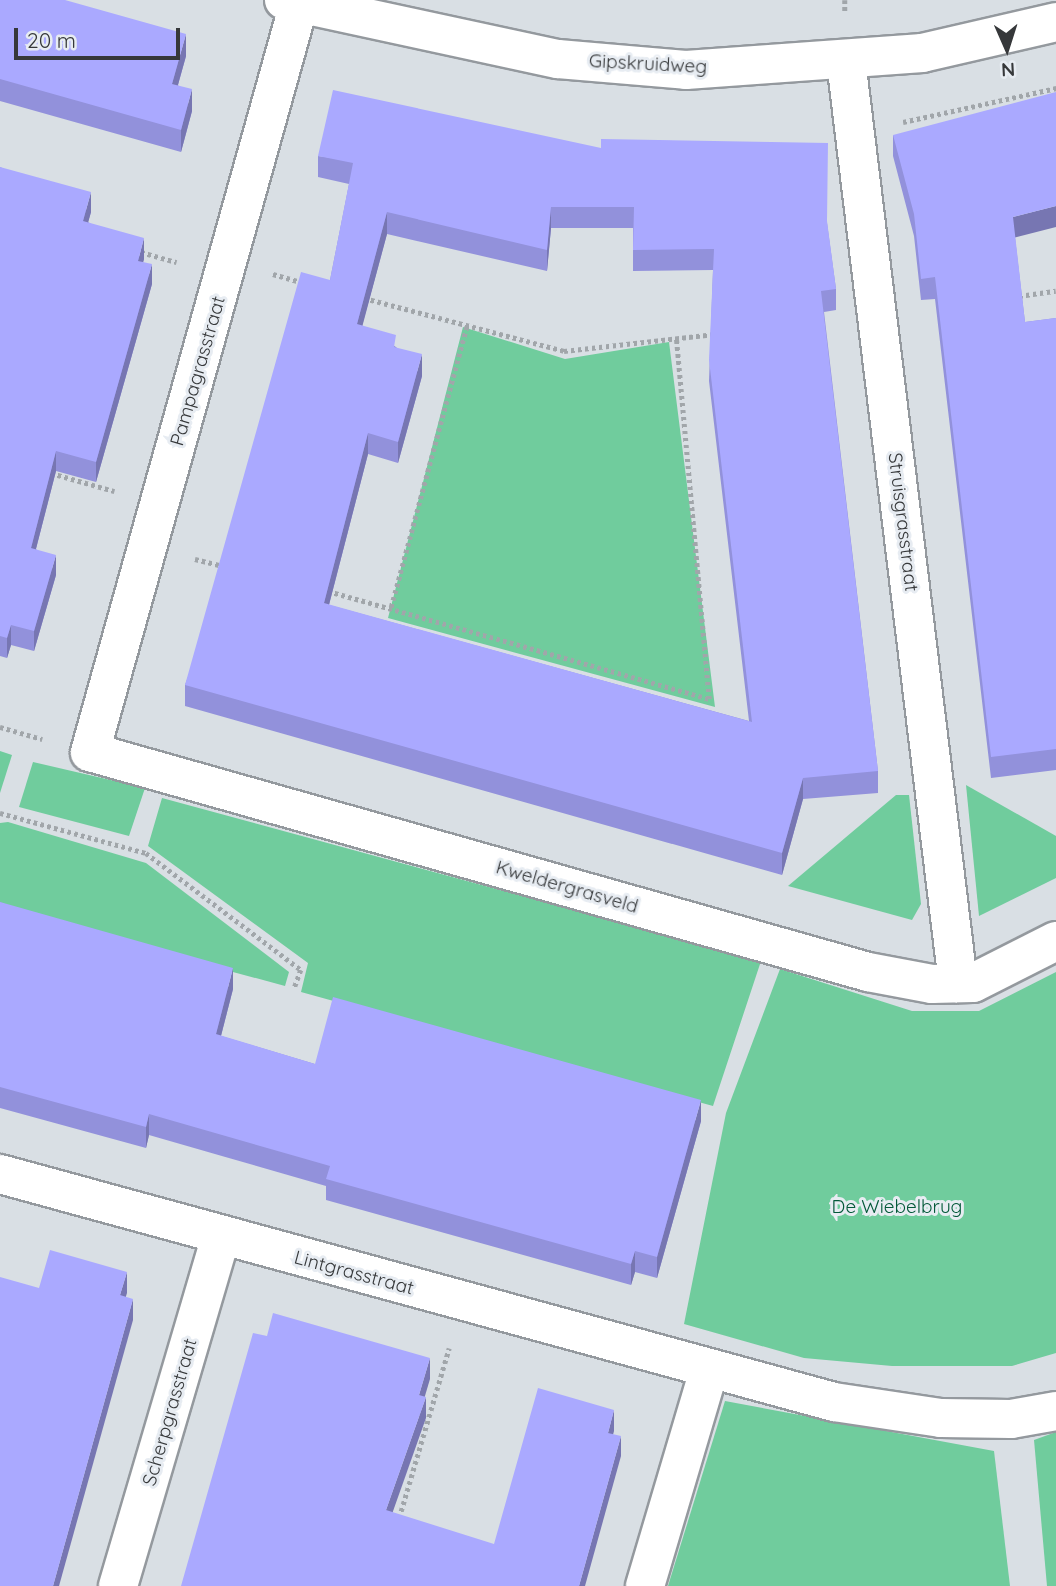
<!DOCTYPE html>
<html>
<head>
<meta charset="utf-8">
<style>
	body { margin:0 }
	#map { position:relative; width:1056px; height:1586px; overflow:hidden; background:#d9dfe4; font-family:Quicksand,sans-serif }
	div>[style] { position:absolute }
	.green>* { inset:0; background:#70cc9d }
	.path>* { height:4.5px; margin-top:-2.25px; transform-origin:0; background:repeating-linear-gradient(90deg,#a1a6aa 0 3.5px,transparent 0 7px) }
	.roads { filter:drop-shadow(2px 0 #94999e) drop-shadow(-2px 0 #94999e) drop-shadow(0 2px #94999e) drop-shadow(0 -2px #94999e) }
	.minor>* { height:38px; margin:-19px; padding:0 19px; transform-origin:19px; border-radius:19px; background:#fff }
	.wall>* { inset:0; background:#9291db }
	.shaded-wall>* { inset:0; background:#7776b2 }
	.building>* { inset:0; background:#aaa9ff }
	span { translate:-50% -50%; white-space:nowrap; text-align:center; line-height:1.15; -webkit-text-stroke:6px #e7ecf2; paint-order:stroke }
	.street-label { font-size:19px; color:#36383a }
	.park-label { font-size:19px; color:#035939 }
	.north { position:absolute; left:972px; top:14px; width:70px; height:70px; -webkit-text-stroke:5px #e7ecf2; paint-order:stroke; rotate:177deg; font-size:19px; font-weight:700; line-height:28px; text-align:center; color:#36383a }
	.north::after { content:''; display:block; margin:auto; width:24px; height:32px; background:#36383a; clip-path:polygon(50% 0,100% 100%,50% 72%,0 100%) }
	.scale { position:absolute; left:14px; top:28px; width:166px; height:32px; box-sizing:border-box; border:4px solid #36383a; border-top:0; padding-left:9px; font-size:21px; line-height:24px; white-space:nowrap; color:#36383a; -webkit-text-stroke:5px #e7ecf2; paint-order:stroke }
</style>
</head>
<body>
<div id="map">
	<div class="green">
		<div style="clip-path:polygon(463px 327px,565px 359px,669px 342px,715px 707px,388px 618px)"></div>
		<div style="clip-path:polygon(0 751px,12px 755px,0 793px)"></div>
		<div style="clip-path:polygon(33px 762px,145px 788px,129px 836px,19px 807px)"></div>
		<div style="clip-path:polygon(966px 785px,1056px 836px,1056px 878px,979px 916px)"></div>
		<div style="clip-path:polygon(896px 795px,909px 795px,921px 904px,912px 920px,788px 886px)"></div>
		<div style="clip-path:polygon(162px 798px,761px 961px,713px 1106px,301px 992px,308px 963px,148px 846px)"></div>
		<div style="clip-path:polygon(8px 822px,146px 863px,289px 972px,285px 986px,0 909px,0 823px)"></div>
		<div style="clip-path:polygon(780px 969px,912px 1011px,979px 1011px,1056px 972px,1056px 1353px,1012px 1366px,892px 1366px,804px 1358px,684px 1324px,726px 1113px)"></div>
		<div style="clip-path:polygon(725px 1401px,994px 1451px,1010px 1586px,668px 1586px)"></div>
		<div style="clip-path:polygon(1056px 1432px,1056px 1586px,1047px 1586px,1034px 1440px)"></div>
	</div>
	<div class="path">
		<div style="left:845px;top:0;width:11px;rotate:90deg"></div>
		<div style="left:903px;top:122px;width:157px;rotate:-12.5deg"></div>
		<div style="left:141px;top:252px;width:37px;rotate:16deg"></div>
		<div style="left:273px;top:274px;width:29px;rotate:16deg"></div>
		<div style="left:1019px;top:296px;width:37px;rotate:-8deg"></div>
		<div style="left:364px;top:298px;width:207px;rotate:14.8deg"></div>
		<div style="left:564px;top:351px;width:152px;rotate:-6.4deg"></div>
		<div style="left:51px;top:473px;width:66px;rotate:15.9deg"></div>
		<div style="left:195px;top:559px;width:30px;rotate:14deg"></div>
		<div style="left:328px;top:591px;width:396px;rotate:15.8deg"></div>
		<div style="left:709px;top:699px;width:363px;rotate:-95.2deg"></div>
		<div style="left:391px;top:607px;width:292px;rotate:-74.9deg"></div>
		<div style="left:0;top:727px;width:44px;rotate:15.9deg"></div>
		<div style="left:0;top:813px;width:151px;rotate:15.3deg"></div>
		<div style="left:146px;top:853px;width:194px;rotate:37deg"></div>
		<div style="left:301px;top:970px;width:20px;rotate:110deg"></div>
		<div style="left:399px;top:1518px;width:177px;rotate:-73.6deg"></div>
	</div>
	<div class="roads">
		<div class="minor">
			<div style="left:284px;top:0;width:280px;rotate:12.2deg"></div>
			<div style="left:558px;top:59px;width:128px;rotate:4.9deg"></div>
			<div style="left:686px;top:70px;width:237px;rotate:-4.1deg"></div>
			<div style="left:922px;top:53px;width:138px;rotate:-13deg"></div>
			<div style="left:300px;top:0;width:781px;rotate:105.6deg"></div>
			<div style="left:90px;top:752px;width:809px;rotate:15.79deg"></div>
			<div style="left:868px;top:972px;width:65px;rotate:10.6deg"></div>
			<div style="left:932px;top:984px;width:41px;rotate:-1.4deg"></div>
			<div style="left:973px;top:983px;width:93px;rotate:-26.8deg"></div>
			<div style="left:846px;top:61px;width:929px;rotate:83.07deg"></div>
			<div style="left:0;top:1174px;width:865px;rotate:15.29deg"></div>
			<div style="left:834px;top:1402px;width:108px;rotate:8.5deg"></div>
			<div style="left:941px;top:1418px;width:70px;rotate:0.8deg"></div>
			<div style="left:1011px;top:1419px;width:46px;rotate:-10.1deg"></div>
			<div style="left:118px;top:1586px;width:364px;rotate:-73.6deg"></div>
			<div style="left:645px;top:1586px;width:225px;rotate:-73.5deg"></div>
		</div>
	</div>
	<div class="wall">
		<div style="clip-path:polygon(0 0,186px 56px,178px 85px,192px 111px,181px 152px,0 101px)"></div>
		<div style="clip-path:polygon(893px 135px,1015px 238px,1025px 322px,1056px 318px,1056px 770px,991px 778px,935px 299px,921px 300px,914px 236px,893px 156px)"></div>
		<div style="clip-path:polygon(evenodd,318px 156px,827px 223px,836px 289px,836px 310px,824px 312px,878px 771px,878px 793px,803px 799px,782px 875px,185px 706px,185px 685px,330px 280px,349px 184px,318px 177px,318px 156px,551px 228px,633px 228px,633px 271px,713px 270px,709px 381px,749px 721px,329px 605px,368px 454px,398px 463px,422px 376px,396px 347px,362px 326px,387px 234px,547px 271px,551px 228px)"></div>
		<div style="clip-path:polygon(0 167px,91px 212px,88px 222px,144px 259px,143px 262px,152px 284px,96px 482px,56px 471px,36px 549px,56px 575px,34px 651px,11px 645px,7px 658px,0 656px)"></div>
		<div style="clip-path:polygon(0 902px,233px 989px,221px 1036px,315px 1064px,701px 1121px,657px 1278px,635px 1272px,631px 1285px,326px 1200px,326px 1186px,149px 1135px,146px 1148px,0 1108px)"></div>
	</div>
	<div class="shaded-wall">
		<div style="clip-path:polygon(186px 34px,186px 56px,172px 106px,172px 84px)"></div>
		<div style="clip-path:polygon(192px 89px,192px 111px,181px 152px,181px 130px)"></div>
		<div style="clip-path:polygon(91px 192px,91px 212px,83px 241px,83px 221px)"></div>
		<div style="clip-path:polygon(1056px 206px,1056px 227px,1013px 238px,1013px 217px)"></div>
		<div style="clip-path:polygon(551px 207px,551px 228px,547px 271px,547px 250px)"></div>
		<div style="clip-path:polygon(387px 212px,387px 234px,357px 346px,357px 324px)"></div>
		<div style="clip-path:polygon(144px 238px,144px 259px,138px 281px,138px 261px)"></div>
		<div style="clip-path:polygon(152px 264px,152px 284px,96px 482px,96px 462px)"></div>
		<div style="clip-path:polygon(422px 354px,422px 376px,398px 463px,398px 442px)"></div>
		<div style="clip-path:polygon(368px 433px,368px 454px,324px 624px,324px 603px)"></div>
		<div style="clip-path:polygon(56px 451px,56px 471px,31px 568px,31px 548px)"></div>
		<div style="clip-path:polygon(56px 555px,56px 575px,34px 651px,34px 631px)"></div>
		<div style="clip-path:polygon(11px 625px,11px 645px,7px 658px,7px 638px)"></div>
		<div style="clip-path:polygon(803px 778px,803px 799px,782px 875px,782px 853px)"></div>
		<div style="clip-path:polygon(233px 968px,233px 989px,216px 1055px,216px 1034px)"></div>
		<div style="clip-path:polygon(701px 1100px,701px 1121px,657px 1278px,657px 1257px)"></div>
		<div style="clip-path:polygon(149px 1114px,149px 1135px,146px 1148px,146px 1127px)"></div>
		<div style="clip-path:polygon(635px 1251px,635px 1272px,631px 1285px,631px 1264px)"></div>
		<div style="clip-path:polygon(127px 1272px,127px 1293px,120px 1316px,120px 1295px)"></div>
		<div style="clip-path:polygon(133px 1299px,133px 1320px,59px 1586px,53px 1586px)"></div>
		<div style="clip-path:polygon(430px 1358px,430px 1379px,419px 1416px,419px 1395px)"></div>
		<div style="clip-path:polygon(426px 1397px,426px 1418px,386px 1531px,386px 1510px)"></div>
		<div style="clip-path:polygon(614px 1410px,614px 1431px,608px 1454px,608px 1433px)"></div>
		<div style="clip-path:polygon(621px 1436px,621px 1456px,585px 1586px,579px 1586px)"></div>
	</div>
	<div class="building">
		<div style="clip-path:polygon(0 0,65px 0,186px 34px,172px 84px,192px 89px,181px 130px,0 79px)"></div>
		<div style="clip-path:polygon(evenodd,333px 90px,601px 148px,601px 139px,828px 143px,827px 221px,836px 289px,821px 291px,878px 771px,803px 778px,782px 853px,185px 685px,301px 272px,330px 280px,353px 163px,318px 156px,333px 90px,551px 207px,634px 207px,633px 250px,714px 249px,709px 360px,752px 722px,324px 603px,368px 433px,398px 442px,422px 354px,394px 347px,396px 335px,357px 324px,387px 212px,547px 250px,551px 207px)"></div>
		<div style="clip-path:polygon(1056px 92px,1056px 206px,1013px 217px,1025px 322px,1056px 318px,1056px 749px,991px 757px,935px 277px,921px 279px,914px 214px,893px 135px)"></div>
		<div style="clip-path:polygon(0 167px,91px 192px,83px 221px,144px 238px,138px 261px,152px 264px,96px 462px,56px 451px,31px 548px,56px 555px,34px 631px,11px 625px,7px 638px,0 636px)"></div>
		<div style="clip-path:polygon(0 902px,233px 968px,216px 1034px,315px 1064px,333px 997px,701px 1100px,657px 1257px,635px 1251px,631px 1264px,326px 1179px,330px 1166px,149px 1114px,146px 1127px,0 1087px)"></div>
		<div style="clip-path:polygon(50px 1250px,127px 1272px,120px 1295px,133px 1299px,53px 1586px,0 1586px,0 1277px,39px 1288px)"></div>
		<div style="clip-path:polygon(273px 1313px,430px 1358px,419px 1395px,426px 1397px,386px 1510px,494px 1544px,538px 1388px,614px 1410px,608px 1433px,621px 1436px,579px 1586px,181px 1586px,253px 1333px,267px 1336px)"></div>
	</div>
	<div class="street-label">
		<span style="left:648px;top:64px;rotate:3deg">Gipskruidweg</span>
		<span style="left:198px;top:371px;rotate:-74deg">Pampagrasstraat</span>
		<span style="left:903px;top:522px;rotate:83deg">Struisgrasstraat</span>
		<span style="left:567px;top:887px;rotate:16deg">Kweldergrasveld</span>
		<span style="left:354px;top:1273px;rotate:15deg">Lintgrasstraat</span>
		<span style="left:170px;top:1412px;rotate:-74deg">Scherpgrasstraat</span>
	</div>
	<div class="park-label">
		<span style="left:897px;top:1207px">De Wiebelbrug</span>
	</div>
	<div class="north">N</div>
	<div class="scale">20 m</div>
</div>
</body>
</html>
